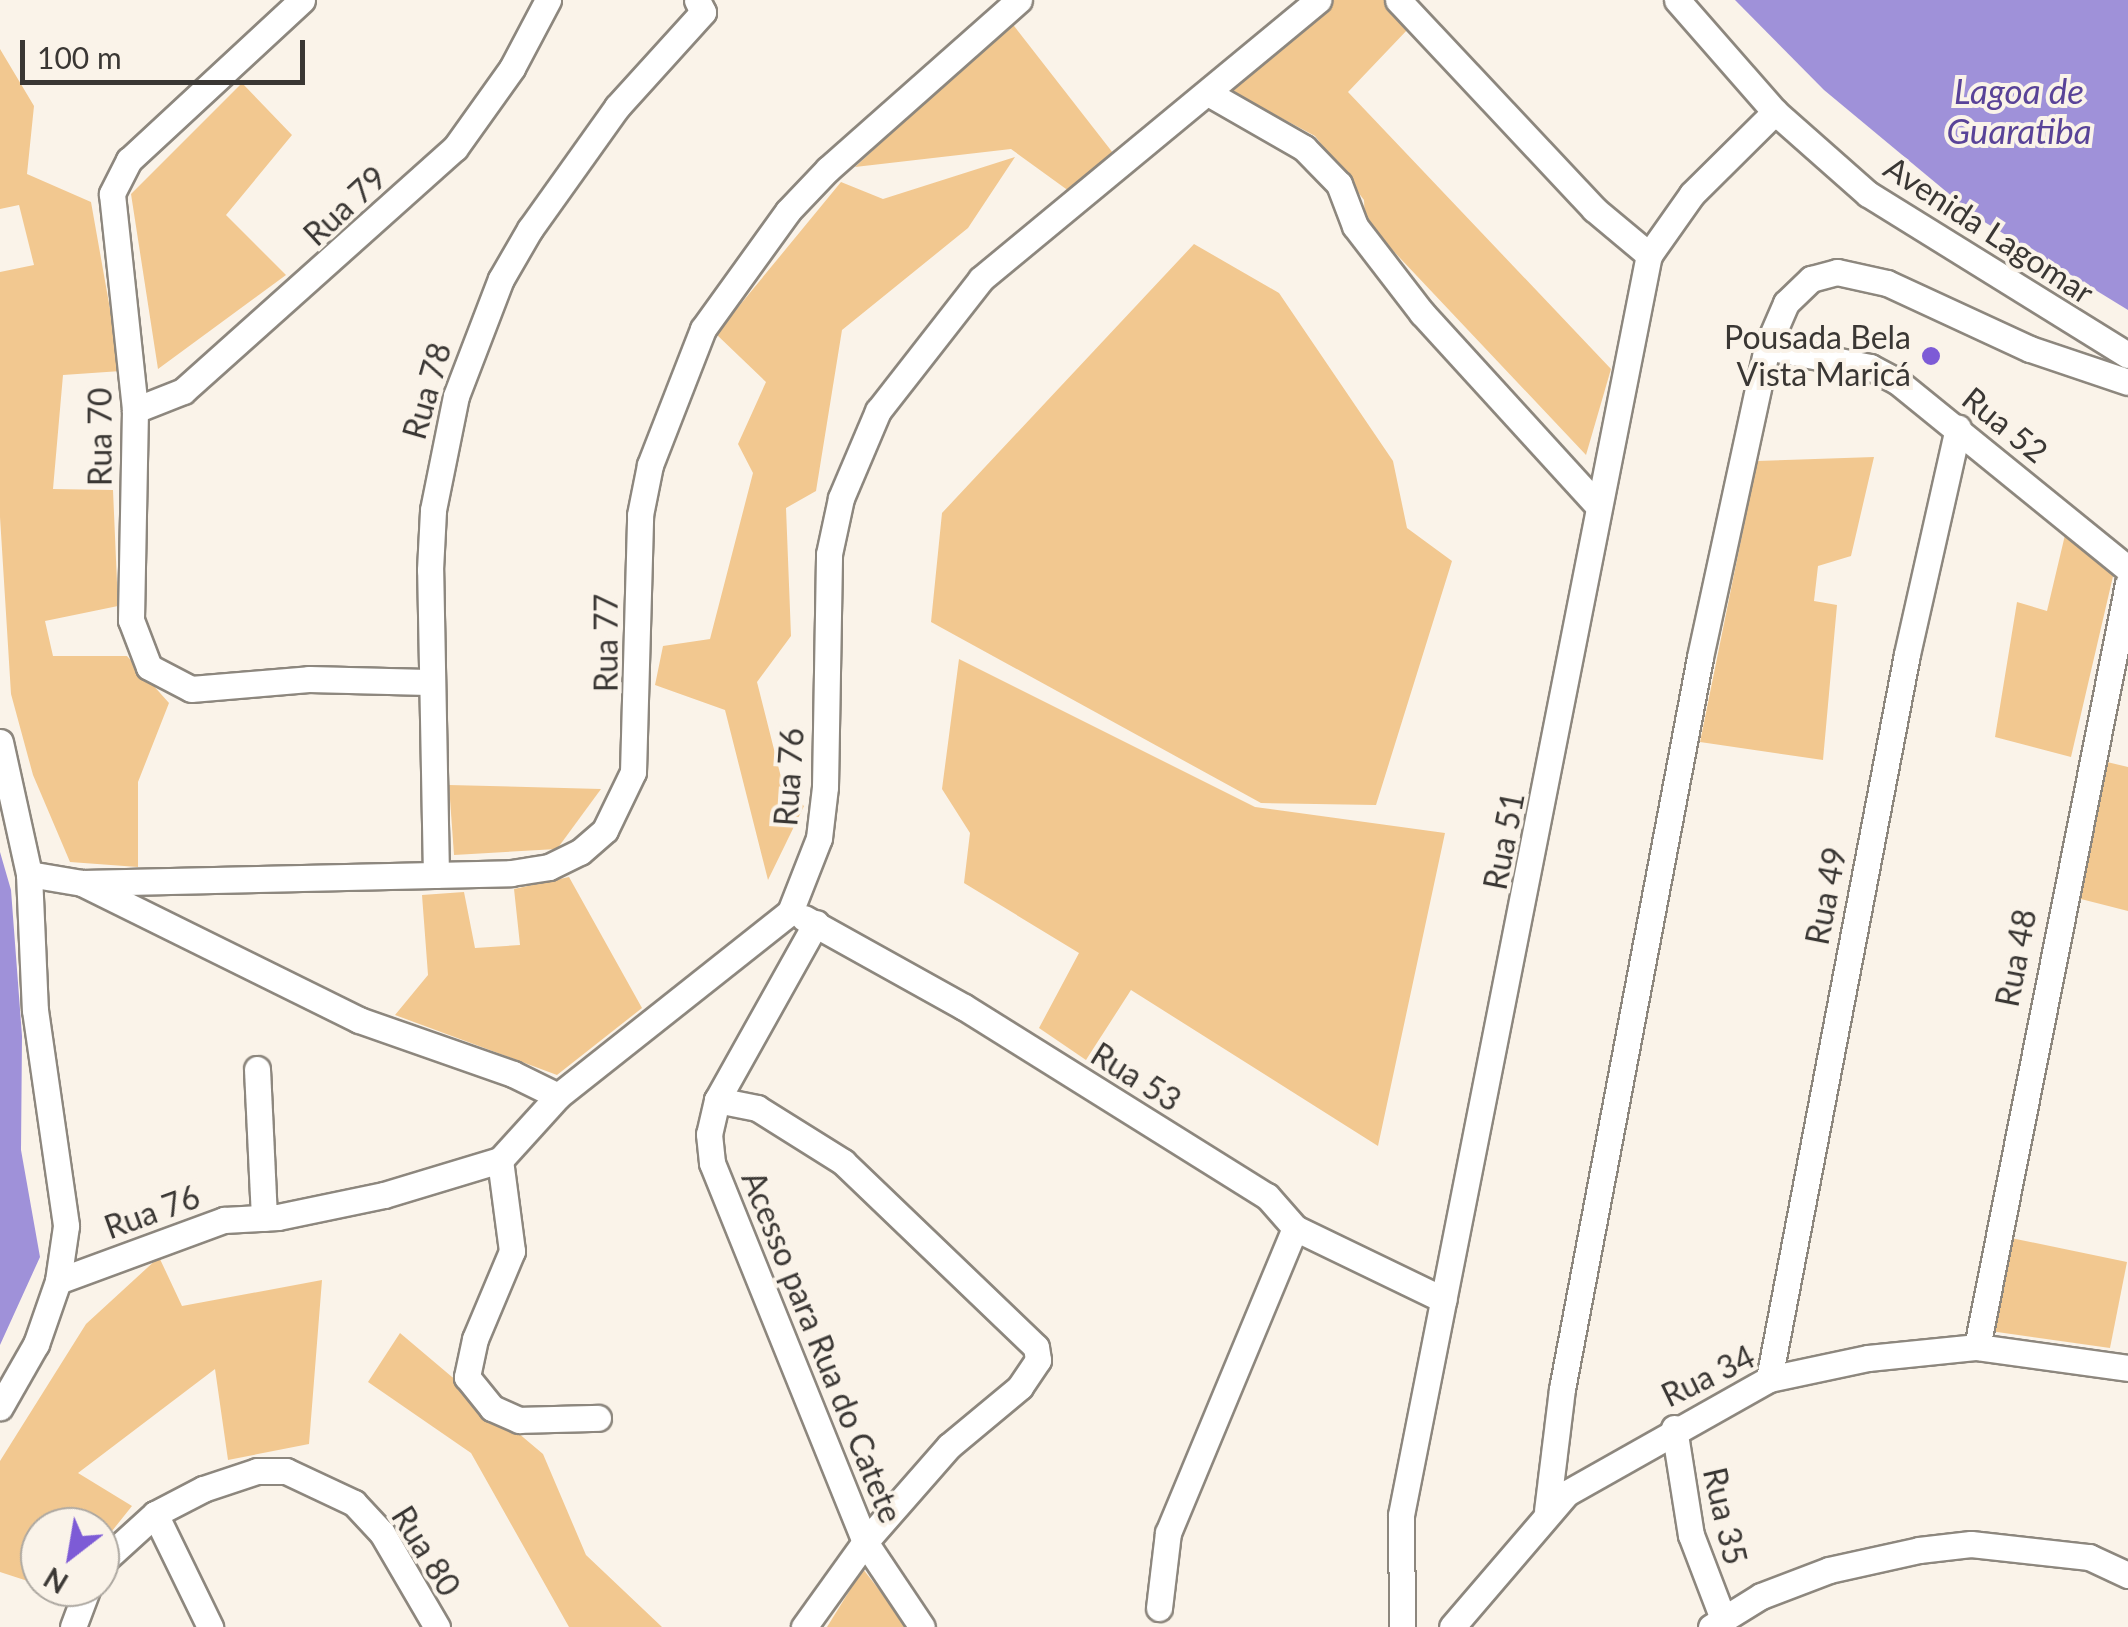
<!DOCTYPE html>
<html>
<head>
<meta charset="utf-8">
<style>
	body { margin:0 }
	#map { position:relative; width:2128px; height:1627px; overflow:hidden; background:#faf3e9; font-family:Lato,sans-serif }
	div>[style] { position:absolute }
	.green>* { inset:0; background:#f2c890 }
	.water>* { inset:0; background:#9f91d9 }
	.roads { filter:drop-shadow(2px 0 #8d877e) drop-shadow(-2px 0 #8d877e) drop-shadow(0 2px #8d877e) drop-shadow(0 -2px #8d877e) }
	.minor>* { height:25px; margin:-12.5px; padding:0 12.5px; transform-origin:12.5px; border-radius:12.5px; background:#fff }
	.dots>* { width:28px; height:28px; translate:-50% -50%; box-sizing:border-box; border:5px solid #faf3e9; border-radius:50% }
	span { translate:-50% -50%; white-space:nowrap; text-align:center; line-height:1.15; -webkit-text-stroke:8px #faf3e9; paint-order:stroke }
	.street-label { font-size:32px; color:#3a3734 }
	.poi-label { font-size:32px; color:#3a3734 }
	.right { translate:-100% -50%; text-align:right }
	.water-label { font-size:35px; color:#594398; font-style:italic }
	.north { position:absolute; left:20px; top:1507px; width:100px; height:100px; box-sizing:border-box; background:#faf3e9; border:2px solid #ada8a1; border-radius:50%; rotate:211deg; font-size:28px; font-weight:700; line-height:40px; text-align:center; color:#3a3734 }
	.north::after { content:''; display:block; margin:auto; width:35px; height:45px; background:#7d5bd6; clip-path:polygon(50% 0,100% 100%,50% 72%,0 100%) }
	.scale { position:absolute; left:20px; top:40px; width:285px; height:45px; box-sizing:border-box; border:5px solid #3a3734; border-top:0; padding-left:12px; font-size:30px; line-height:35px; white-space:nowrap; color:#3a3734; -webkit-text-stroke:8px #faf3e9; paint-order:stroke }
</style>
</head>
<body>
<div id="map">
	<div class="green">
		<div style="clip-path:polygon(1328px 0,1384px 0,1409px 28px,1348px 92px,1611px 369px,1586px 455px,1365px 221px,1364px 200px,1315px 136px,1227px 89px)"></div>
		<div style="clip-path:polygon(1011px 22px,1113px 153px,1073px 194px,1011px 149px,855px 167px)"></div>
		<div style="clip-path:polygon(0 49px,34px 106px,27px 174px,91px 202px,121px 371px,63px 375px,53px 489px,113px 490px,118px 606px,45px 621px,53px 656px,127px 656px,169px 703px,138px 782px,138px 867px,70px 862px,33px 775px,11px 694px,0 517px,0 272px,34px 265px,19px 205px,0 209px)"></div>
		<div style="clip-path:polygon(242px 83px,292px 135px,226px 215px,286px 275px,158px 369px,131px 194px)"></div>
		<div style="clip-path:polygon(1015px 157px,968px 228px,842px 330px,816px 491px,786px 508px,791px 636px,757px 682px,784px 789px,804px 806px,768px 880px,725px 710px,655px 685px,663px 646px,710px 639px,753px 473px,738px 444px,766px 382px,716px 334px,841px 182px,883px 199px)"></div>
		<div style="clip-path:polygon(1194px 244px,1279px 293px,1393px 461px,1407px 528px,1452px 561px,1376px 805px,1261px 803px,931px 622px,942px 513px)"></div>
		<div style="clip-path:polygon(1874px 457px,1851px 556px,1818px 566px,1814px 601px,1837px 605px,1823px 760px,1700px 742px,1757px 461px)"></div>
		<div style="clip-path:polygon(2065px 535px,2114px 572px,2071px 757px,1995px 737px,2017px 602px,2047px 611px)"></div>
		<div style="clip-path:polygon(959px 659px,1255px 807px,1445px 833px,1378px 1146px,1131px 990px,1086px 1060px,1039px 1028px,1079px 953px,964px 883px,970px 833px,942px 789px)"></div>
		<div style="clip-path:polygon(2107px 762px,2128px 767px,2128px 911px,2073px 897px)"></div>
		<div style="clip-path:polygon(449px 785px,601px 789px,557px 849px,454px 855px)"></div>
		<div style="clip-path:polygon(569px 877px,642px 1008px,557px 1075px,395px 1015px,428px 975px,422px 895px,464px 892px,475px 948px,520px 945px,514px 889px)"></div>
		<div style="clip-path:polygon(2011px 1238px,2127px 1262px,2110px 1348px,1990px 1331px)"></div>
		<div style="clip-path:polygon(159px 1257px,182px 1306px,322px 1280px,309px 1444px,228px 1460px,215px 1369px,78px 1473px,132px 1506px,100px 1546px,100px 1527px,40px 1527px,40px 1585px,0 1572px,0 1461px,86px 1324px)"></div>
		<div style="clip-path:polygon(400px 1333px,543px 1454px,586px 1555px,662px 1627px,569px 1627px,471px 1453px,368px 1382px)"></div>
		<div style="clip-path:polygon(863px 1569px,908px 1627px,827px 1627px)"></div>
	</div>
	<div class="water">
		<div style="clip-path:polygon(1735px 0,2128px 0,2128px 310px,1978px 218px,1824px 90px)"></div>
		<div style="clip-path:polygon(0 852px,11px 890px,22px 1036px,21px 1150px,40px 1257px,0 1345px)"></div>
	</div>
	<div class="roads">
		<div class="minor">
			<div style="left:302px;top:0;width:236px;rotate:137.2deg"></div>
			<div style="left:129px;top:160px;width:38px;rotate:117deg"></div>
			<div style="left:112px;top:194px;width:217px;rotate:83.9deg"></div>
			<div style="left:135px;top:410px;width:210px;rotate:91.1deg"></div>
			<div style="left:131px;top:620px;width:50px;rotate:69deg"></div>
			<div style="left:149px;top:667px;width:47px;rotate:27.6deg"></div>
			<div style="left:191px;top:689px;width:118px;rotate:-4.8deg"></div>
			<div style="left:309px;top:679px;width:119px;rotate:1.4deg"></div>
			<div style="left:1398px;top:0;width:287px;rotate:46.8deg"></div>
			<div style="left:1594px;top:209px;width:72px;rotate:39.9deg"></div>
			<div style="left:1677px;top:0;width:149px;rotate:48.8deg"></div>
			<div style="left:1775px;top:112px;width:124px;rotate:41.4deg"></div>
			<div style="left:1868px;top:194px;width:306px;rotate:31.8deg"></div>
			<div style="left:1208px;top:93px;width:111px;rotate:29.8deg"></div>
			<div style="left:1304px;top:148px;width:50px;rotate:45.8deg"></div>
			<div style="left:1339px;top:184px;width:45px;rotate:69.1deg"></div>
			<div style="left:1355px;top:226px;width:110px;rotate:52.4deg"></div>
			<div style="left:1422px;top:313px;width:261px;rotate:47.6deg"></div>
			<div style="left:1767px;top:347px;width:105px;rotate:11deg"></div>
			<div style="left:1870px;top:367px;width:32px;rotate:28deg"></div>
			<div style="left:1898px;top:382px;width:296px;rotate:39.1deg"></div>
			<div style="left:135px;top:410px;width:52px;rotate:-21.6deg"></div>
			<div style="left:183px;top:391px;width:365px;rotate:-41.8deg"></div>
			<div style="left:455px;top:148px;width:98px;rotate:-54.5deg"></div>
			<div style="left:512px;top:68px;width:77px;rotate:-62.1deg"></div>
			<div style="left:0;top:742px;width:135px;rotate:77.6deg"></div>
			<div style="left:29px;top:874px;width:136px;rotate:87.5deg"></div>
			<div style="left:35px;top:1010px;width:218px;rotate:81.8deg"></div>
			<div style="left:66px;top:1226px;width:56px;rotate:98.3deg"></div>
			<div style="left:58px;top:1281px;width:67px;rotate:109.2deg"></div>
			<div style="left:36px;top:1344px;width:73px;rotate:119.7deg"></div>
			<div style="left:29px;top:874px;width:54px;rotate:9.6deg"></div>
			<div style="left:82px;top:883px;width:429px;rotate:-1.3deg"></div>
			<div style="left:511px;top:873px;width:38px;rotate:-9deg"></div>
			<div style="left:549px;top:867px;width:34px;rotate:-26deg"></div>
			<div style="left:580px;top:852px;width:33px;rotate:-41deg"></div>
			<div style="left:605px;top:830px;width:64px;rotate:-64.2deg"></div>
			<div style="left:633px;top:772px;width:257px;rotate:-88.4deg"></div>
			<div style="left:640px;top:515px;width:51px;rotate:-78.7deg"></div>
			<div style="left:650px;top:465px;width:146px;rotate:-68.7deg"></div>
			<div style="left:703px;top:329px;width:145px;rotate:-54.2deg"></div>
			<div style="left:788px;top:211px;width:58px;rotate:-46.4deg"></div>
			<div style="left:828px;top:169px;width:255px;rotate:-41.5deg"></div>
			<div style="left:436px;top:875px;width:305px;rotate:-91.1deg"></div>
			<div style="left:430px;top:570px;width:60px;rotate:-87.1deg"></div>
			<div style="left:433px;top:510px;width:116px;rotate:-78.6deg"></div>
			<div style="left:456px;top:396px;width:125px;rotate:-69deg"></div>
			<div style="left:501px;top:279px;width:58px;rotate:-59.9deg"></div>
			<div style="left:530px;top:229px;width:150px;rotate:-54.5deg"></div>
			<div style="left:617px;top:107px;width:128px;rotate:-47.8deg"></div>
			<div style="left:703px;top:12px;width:13px;rotate:-117deg"></div>
			<div style="left:82px;top:883px;width:309px;rotate:26.3deg"></div>
			<div style="left:359px;top:1020px;width:163px;rotate:19.3deg"></div>
			<div style="left:513px;top:1074px;width:50px;rotate:26.1deg"></div>
			<div style="left:804px;top:918px;width:183px;rotate:29.1deg"></div>
			<div style="left:964px;top:1007px;width:357px;rotate:32deg"></div>
			<div style="left:1267px;top:1196px;width:43px;rotate:48.8deg"></div>
			<div style="left:1295px;top:1228px;width:165px;rotate:25.8deg"></div>
			<div style="left:816px;top:923px;width:203px;rotate:119.2deg"></div>
			<div style="left:717px;top:1100px;width:35px;rotate:103deg"></div>
			<div style="left:709px;top:1134px;width:29px;rotate:84deg"></div>
			<div style="left:712px;top:1163px;width:409px;rotate:68deg"></div>
			<div style="left:865px;top:1542px;width:102px;rotate:56.2deg"></div>
			<div style="left:257px;top:1069px;width:149px;rotate:87.3deg"></div>
			<div style="left:717px;top:1100px;width:41px;rotate:11.3deg"></div>
			<div style="left:757px;top:1108px;width:102px;rotate:32.1deg"></div>
			<div style="left:843px;top:1162px;width:267px;rotate:43.8deg"></div>
			<div style="left:1036px;top:1347px;width:13px;rotate:81deg"></div>
			<div style="left:1038px;top:1360px;width:32px;rotate:124deg"></div>
			<div style="left:1020px;top:1387px;width:92px;rotate:140.3deg"></div>
			<div style="left:949px;top:1446px;width:128px;rotate:131.2deg"></div>
			<div style="left:865px;top:1542px;width:105px;rotate:125.7deg"></div>
			<div style="left:500px;top:1160px;width:92px;rotate:82.5deg"></div>
			<div style="left:512px;top:1251px;width:95px;rotate:112.8deg"></div>
			<div style="left:475px;top:1339px;width:39px;rotate:102deg"></div>
			<div style="left:467px;top:1377px;width:40px;rotate:51deg"></div>
			<div style="left:492px;top:1408px;width:30px;rotate:24deg"></div>
			<div style="left:519px;top:1420px;width:79px;rotate:-1.5deg"></div>
			<div style="left:58px;top:1281px;width:177px;rotate:-20.2deg"></div>
			<div style="left:224px;top:1220px;width:54px;rotate:-3.2deg"></div>
			<div style="left:278px;top:1217px;width:108px;rotate:-11.7deg"></div>
			<div style="left:384px;top:1195px;width:121px;rotate:-16.8deg"></div>
			<div style="left:500px;top:1160px;width:86px;rotate:-47.8deg"></div>
			<div style="left:558px;top:1096px;width:296px;rotate:-38.4deg"></div>
			<div style="left:790px;top:912px;width:79px;rotate:-68.6deg"></div>
			<div style="left:819px;top:838px;width:51px;rotate:-83.3deg"></div>
			<div style="left:825px;top:787px;width:233px;rotate:-89deg"></div>
			<div style="left:829px;top:554px;width:57px;rotate:-77.9deg"></div>
			<div style="left:841px;top:498px;width:95px;rotate:-67deg"></div>
			<div style="left:878px;top:411px;width:167px;rotate:-52deg"></div>
			<div style="left:981px;top:279px;width:438px;rotate:-39.6deg"></div>
			<div style="left:1977px;top:1347px;width:778px;rotate:-78.81deg"></div>
			<div style="left:1769px;top:1379px;width:738px;rotate:-79.22deg"></div>
			<div style="left:1907px;top:654px;width:232px;rotate:-77.3deg"></div>
			<div style="left:1674px;top:1428px;width:108px;rotate:81deg"></div>
			<div style="left:1691px;top:1535px;width:87px;rotate:69.1deg"></div>
			<div style="left:1547px;top:1511px;width:123px;rotate:-83deg"></div>
			<div style="left:1562px;top:1389px;width:745px;rotate:-79.32deg"></div>
			<div style="left:1700px;top:657px;width:317px;rotate:-77.8deg"></div>
			<div style="left:1767px;top:347px;width:48px;rotate:-66.6deg"></div>
			<div style="left:1786px;top:303px;width:35px;rotate:-44deg"></div>
			<div style="left:1811px;top:279px;width:27px;rotate:-15deg"></div>
			<div style="left:1837px;top:272px;width:51px;rotate:12.4deg"></div>
			<div style="left:1887px;top:283px;width:157px;rotate:24.8deg"></div>
			<div style="left:2030px;top:349px;width:103px;rotate:18.6deg"></div>
			<div style="left:155px;top:1514px;width:126px;rotate:64deg"></div>
			<div style="left:100px;top:1564px;width:74px;rotate:-42.3deg"></div>
			<div style="left:155px;top:1514px;width:54px;rotate:-27.5deg"></div>
			<div style="left:203px;top:1489px;width:57px;rotate:-18.4deg"></div>
			<div style="left:257px;top:1471px;width:29px"></div>
			<div style="left:286px;top:1471px;width:75px;rotate:25.2deg"></div>
			<div style="left:354px;top:1503px;width:41px;rotate:47deg"></div>
			<div style="left:382px;top:1533px;width:109px;rotate:59.7deg"></div>
			<div style="left:1159px;top:1608px;width:76px;rotate:-83.2deg"></div>
			<div style="left:1168px;top:1533px;width:330px;rotate:-67.4deg"></div>
			<div style="left:73px;top:1627px;width:43px;rotate:-69.4deg"></div>
			<div style="left:1402px;top:1627px;width:112px;rotate:-90.5deg"></div>
			<div style="left:1401px;top:1515px;width:1284px;rotate:-78.87deg"></div>
			<div style="left:1649px;top:255px;width:75px;rotate:-54.8deg"></div>
			<div style="left:1692px;top:194px;width:117px;rotate:-44.7deg"></div>
			<div style="left:1452px;top:1627px;width:177px;rotate:-49.4deg"></div>
			<div style="left:1567px;top:1493px;width:232px;rotate:-29.4deg"></div>
			<div style="left:1769px;top:1379px;width:101px;rotate:-12deg"></div>
			<div style="left:1868px;top:1358px;width:110px;rotate:-5.8deg"></div>
			<div style="left:1977px;top:1347px;width:152px;rotate:7.9deg"></div>
			<div style="left:1711px;top:1627px;width:59px;rotate:-31.8deg"></div>
			<div style="left:1761px;top:1596px;width:73px;rotate:-20.9deg"></div>
			<div style="left:1829px;top:1570px;width:92px;rotate:-12.5deg"></div>
			<div style="left:1919px;top:1550px;width:52px;rotate:-6.6deg"></div>
			<div style="left:1971px;top:1544px;width:119px;rotate:6.3deg"></div>
			<div style="left:2089px;top:1557px;width:43px;rotate:24.8deg"></div>
		</div>
	</div>
	<div class="dots">
		<div style="left:1931px;top:356px;background:#7d5bd6"></div>
	</div>
	<div class="street-label">
		<span style="left:345px;top:206px;rotate:-43deg">Rua 79</span>
		<span style="left:1989px;top:230px;rotate:33deg">Avenida Lagomar</span>
		<span style="left:427px;top:391px;rotate:-74deg">Rua 78</span>
		<span style="left:2005px;top:425px;rotate:39deg">Rua 52</span>
		<span style="left:100px;top:437px;rotate:-90deg">Rua 70</span>
		<span style="left:606px;top:643px;rotate:-90deg">Rua 77</span>
		<span style="left:789px;top:777px;rotate:-86deg">Rua 76</span>
		<span style="left:1504px;top:841px;rotate:-79deg">Rua 51</span>
		<span style="left:1826px;top:896px;rotate:-79deg">Rua 49</span>
		<span style="left:2016px;top:958px;rotate:-79deg">Rua 48</span>
		<span style="left:1136px;top:1077px;rotate:32deg">Rua 53</span>
		<span style="left:152px;top:1212px;rotate:-20deg">Rua 76</span>
		<span style="left:822px;top:1347px;rotate:68deg">Acesso para Rua do Catete</span>
		<span style="left:1708px;top:1376px;rotate:-26deg">Rua 34</span>
		<span style="left:1725px;top:1516px;rotate:77deg">Rua 35</span>
		<span style="left:426px;top:1551px;rotate:58deg">Rua 80</span>
	</div>
	<div class="poi-label">
		<span class="right" style="left:1911px;top:356px">Pousada Bela<br>Vista Maricá</span>
	</div>
	<div class="water-label">
		<span style="left:2019px;top:110px">Lagoa de<br>Guaratiba</span>
	</div>
	<div class="north">N</div>
	<div class="scale">100 m</div>
</div>
</body>
</html>
